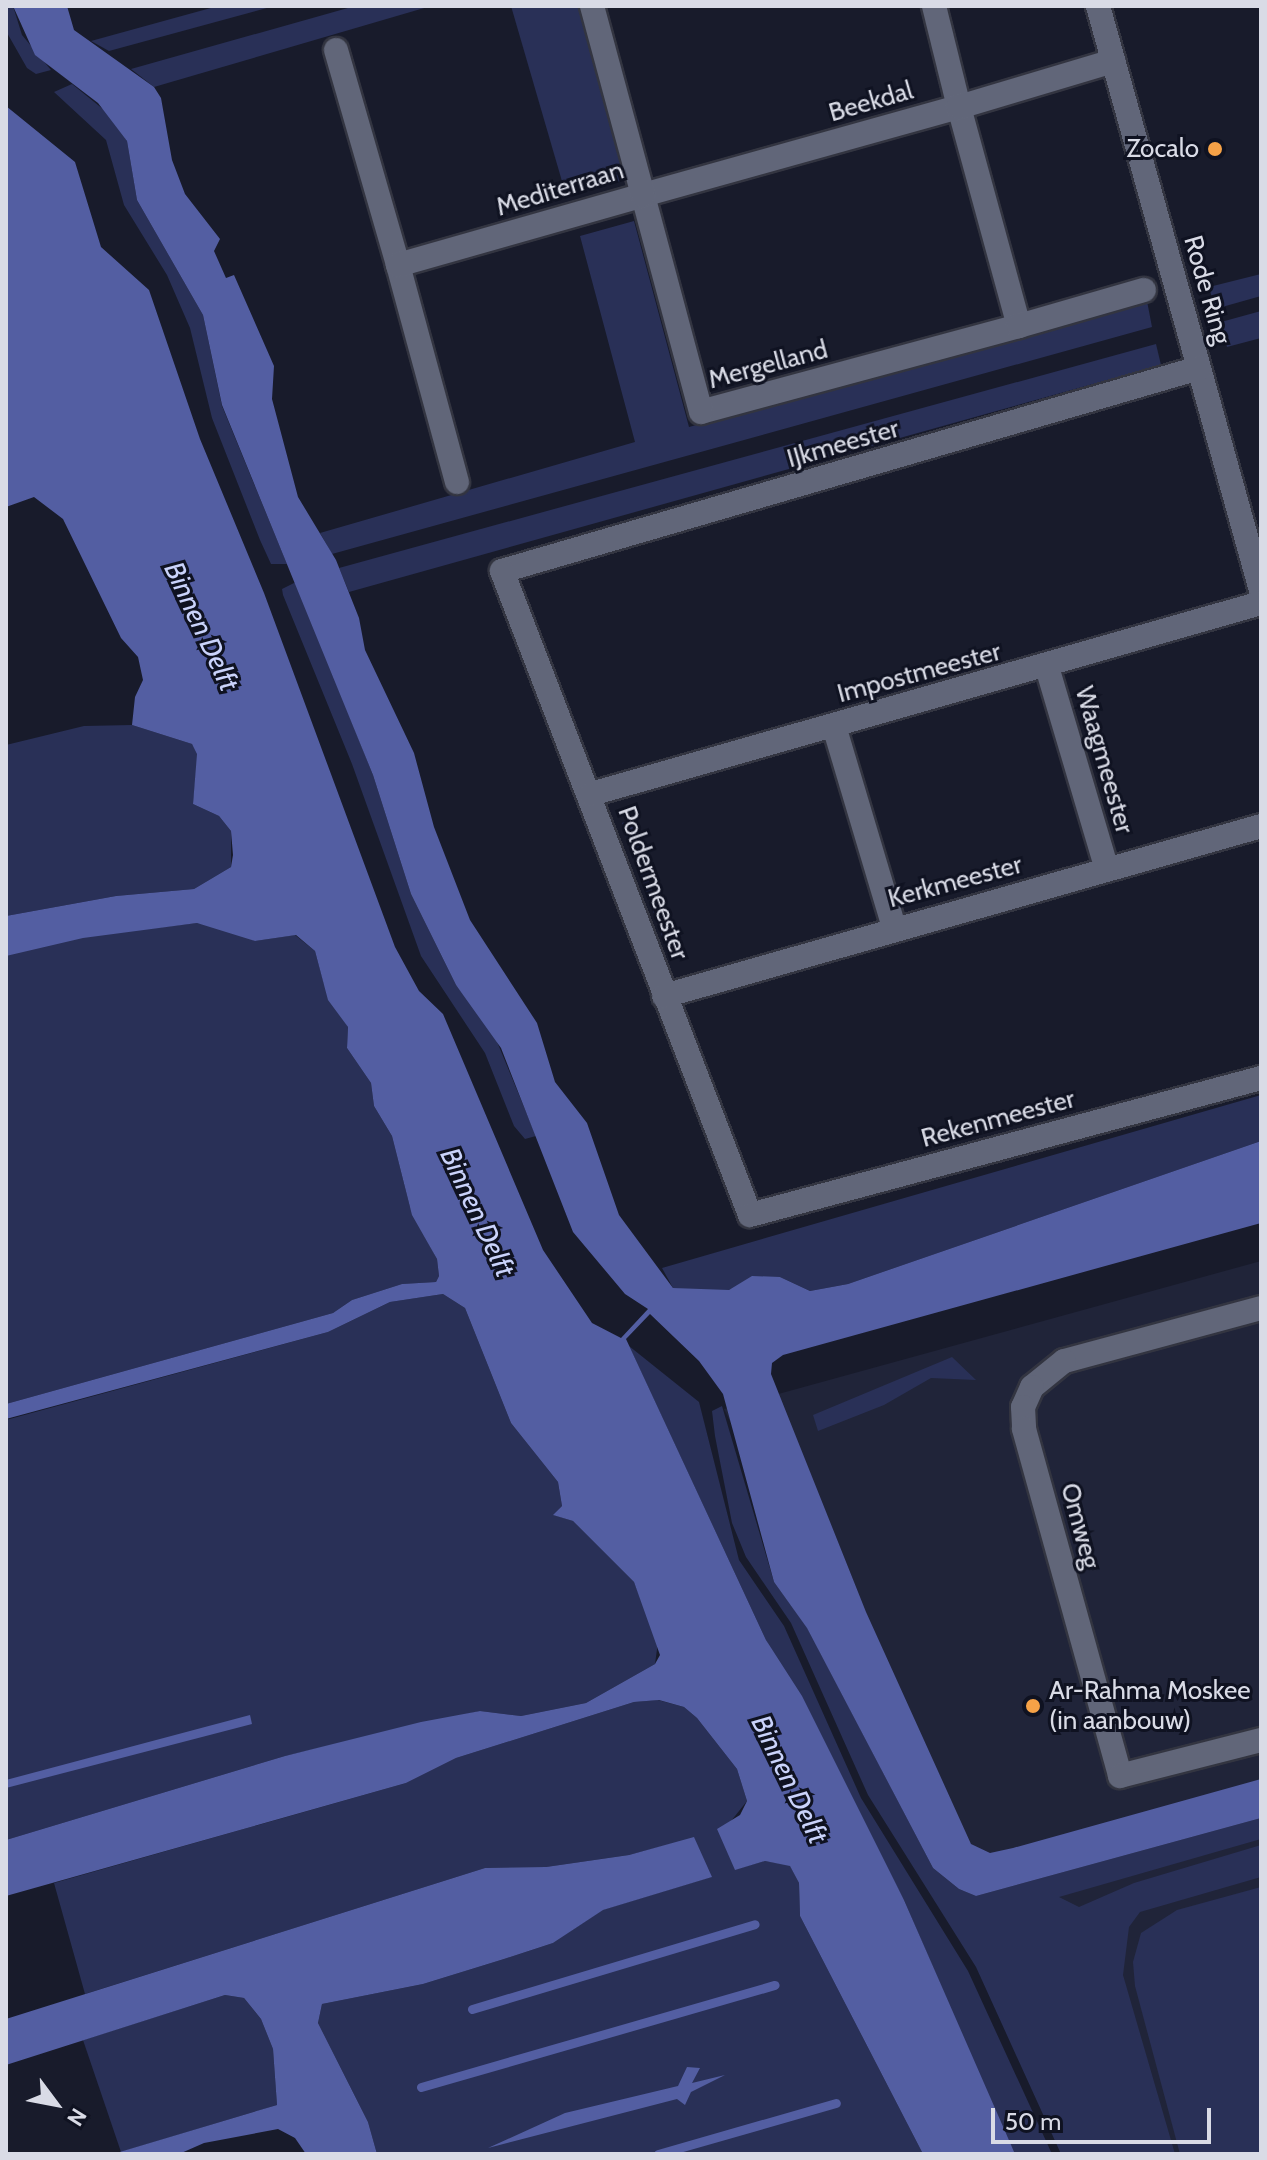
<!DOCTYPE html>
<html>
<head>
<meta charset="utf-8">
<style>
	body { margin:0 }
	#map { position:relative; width:1267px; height:2160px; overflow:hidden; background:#181b2b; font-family:Cabin,sans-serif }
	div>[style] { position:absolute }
	.built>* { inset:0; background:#202439 }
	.green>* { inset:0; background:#293057 }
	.water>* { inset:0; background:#535ea2 }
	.stream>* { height:9px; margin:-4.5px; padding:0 4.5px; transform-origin:4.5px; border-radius:4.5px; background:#535ea2 }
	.roads { filter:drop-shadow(2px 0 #333541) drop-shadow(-2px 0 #333541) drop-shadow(0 2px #333541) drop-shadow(0 -2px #333541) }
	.street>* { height:24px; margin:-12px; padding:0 12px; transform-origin:12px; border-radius:12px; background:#616679 }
	.dots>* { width:22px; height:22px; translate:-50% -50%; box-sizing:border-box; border:4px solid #0f1221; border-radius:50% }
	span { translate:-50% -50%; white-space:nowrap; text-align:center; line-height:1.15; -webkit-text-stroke:6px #0f1221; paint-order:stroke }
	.street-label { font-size:26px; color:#d9dbe6 }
	.poi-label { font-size:26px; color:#d9dbe6 }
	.right { translate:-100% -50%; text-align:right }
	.left { translate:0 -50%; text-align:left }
	.water-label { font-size:28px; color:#cad3fb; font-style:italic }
	.frame { position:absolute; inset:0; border:8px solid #d9dbe6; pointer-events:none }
	.north { position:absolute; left:16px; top:2064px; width:80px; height:80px; -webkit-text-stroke:6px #0f1221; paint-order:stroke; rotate:122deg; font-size:22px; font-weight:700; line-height:32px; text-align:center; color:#d9dbe6 }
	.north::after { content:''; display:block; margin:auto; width:28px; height:36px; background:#d9dbe6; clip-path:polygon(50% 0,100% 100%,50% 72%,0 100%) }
	.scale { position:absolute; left:991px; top:2108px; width:220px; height:36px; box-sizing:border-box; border:4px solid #d9dbe6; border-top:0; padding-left:10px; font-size:24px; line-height:28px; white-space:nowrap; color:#d9dbe6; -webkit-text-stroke:6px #0f1221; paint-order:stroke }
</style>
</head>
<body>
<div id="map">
	<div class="built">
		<div style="clip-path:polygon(1261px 1261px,1261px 2154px,1093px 2154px,724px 1409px)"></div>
	</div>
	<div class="green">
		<div style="clip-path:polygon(6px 6px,13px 6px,22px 35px,51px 70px,36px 74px,27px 68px,6px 31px)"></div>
		<div style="clip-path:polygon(218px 6px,274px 6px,109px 51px,91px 41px)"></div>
		<div style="clip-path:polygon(355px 6px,431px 6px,154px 87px,131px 69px)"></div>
		<div style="clip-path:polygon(511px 6px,578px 6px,625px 180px,566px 195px)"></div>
		<div style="clip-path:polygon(72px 84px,114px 118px,127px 141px,137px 200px,203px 315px,222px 406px,287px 564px,271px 564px,260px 540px,212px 418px,190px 328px,167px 275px,124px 205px,106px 140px,54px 92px)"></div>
		<div style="clip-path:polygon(634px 221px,689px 427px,1147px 301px,1152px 327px,332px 554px,320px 533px,635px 442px,580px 236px)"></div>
		<div style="clip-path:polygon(1261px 274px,1261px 296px,1215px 309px,1209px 287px)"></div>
		<div style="clip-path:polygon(1261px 311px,1261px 338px,1227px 347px,1221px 322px)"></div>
		<div style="clip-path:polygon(1156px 344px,1161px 365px,349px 592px,339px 568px)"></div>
		<div style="clip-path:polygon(296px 582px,373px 775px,411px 894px,456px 985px,493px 1032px,536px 1136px,525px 1139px,514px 1126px,485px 1053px,421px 956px,352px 764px,283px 595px,282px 589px)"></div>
		<div style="clip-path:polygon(132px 725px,192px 744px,198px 754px,193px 804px,219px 816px,231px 831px,231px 867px,194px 889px,116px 896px,6px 916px,6px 745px,84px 726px)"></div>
		<div style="clip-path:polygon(636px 818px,675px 954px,669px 956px,622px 823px)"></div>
		<div style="clip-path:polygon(197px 923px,222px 926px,255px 941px,295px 935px,315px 951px,324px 984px,348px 1027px,347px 1048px,371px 1083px,374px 1106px,392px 1136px,410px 1207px,437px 1259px,439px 1276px,436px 1282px,402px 1284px,352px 1300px,333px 1313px,6px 1404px,6px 954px,76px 937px)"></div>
		<div style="clip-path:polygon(1261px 1095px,1261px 1141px,848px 1284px,810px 1291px,780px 1277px,729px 1290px,694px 1291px,673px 1288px,662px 1268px)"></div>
		<div style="clip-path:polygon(443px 1294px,465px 1308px,511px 1423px,558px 1482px,562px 1506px,554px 1515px,573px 1521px,634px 1582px,658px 1642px,655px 1664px,586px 1703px,521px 1716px,480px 1711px,285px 1756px,6px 1840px,6px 1420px,328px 1332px,390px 1302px)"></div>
		<div style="clip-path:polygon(629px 1346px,699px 1402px,739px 1560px,784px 1626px,861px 1798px,968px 1971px,1052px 2154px,1015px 2154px,1003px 2130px,904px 1900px,766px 1640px)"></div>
		<div style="clip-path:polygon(952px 1357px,976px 1380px,931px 1378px,884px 1405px,818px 1431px,813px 1415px)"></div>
		<div style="clip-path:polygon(722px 1406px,774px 1582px,807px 1627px,933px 1868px,959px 1889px,976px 1896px,1261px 1818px,1261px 1839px,1059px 1897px,1079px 1907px,1134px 1883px,1261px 1845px,1261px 1877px,1140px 1912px,1129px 1927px,1123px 1975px,1175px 2154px,1061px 2154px,976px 1967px,868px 1795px,791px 1623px,746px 1557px,732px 1523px,715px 1436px,712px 1411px)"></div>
		<div style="clip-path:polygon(658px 1700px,684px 1707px,697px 1718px,737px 1769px,747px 1801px,727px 1826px,736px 1869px,765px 1861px,790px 1865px,799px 1883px,800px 1916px,923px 2154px,377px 2154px,368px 2122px,318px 2023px,322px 2004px,423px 1984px,504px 1959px,553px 1943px,602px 1910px,711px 1877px,694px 1838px,629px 1855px,546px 1867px,485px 1868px,85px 1994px,54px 1883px,406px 1783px,456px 1758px,634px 1702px)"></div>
		<div style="clip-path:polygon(1261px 1887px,1261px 2154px,1180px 2154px,1135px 1986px,1133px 1962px,1141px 1933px,1177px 1910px)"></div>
		<div style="clip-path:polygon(225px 1995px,244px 1998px,261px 2019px,273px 2049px,277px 2105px,121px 2152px,83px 2040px)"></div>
	</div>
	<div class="water">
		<div style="clip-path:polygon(13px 6px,67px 6px,74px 30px,154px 87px,161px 98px,172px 160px,185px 194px,220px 239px,214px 251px,226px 278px,234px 275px,274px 366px,272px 399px,298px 497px,336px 560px,359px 618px,365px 650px,414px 753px,434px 827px,470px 920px,537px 1023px,555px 1082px,587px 1123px,619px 1215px,673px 1288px,729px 1290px,752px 1276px,780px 1277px,810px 1291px,848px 1284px,1261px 1141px,1261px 1223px,783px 1355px,772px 1363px,771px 1374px,866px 1612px,971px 1844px,990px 1853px,1013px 1848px,1261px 1779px,1261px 1818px,976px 1896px,959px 1889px,933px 1868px,807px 1628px,774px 1582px,723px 1394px,699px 1361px,650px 1314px,626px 1339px,766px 1640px,802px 1696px,904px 1900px,1015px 2154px,923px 2154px,800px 1916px,799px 1883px,790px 1866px,765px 1861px,735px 1870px,717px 1829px,740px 1815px,747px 1801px,737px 1769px,697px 1718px,684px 1707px,659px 1700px,634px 1702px,456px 1758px,406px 1783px,6px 1896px,6px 1840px,285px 1756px,421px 1722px,480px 1711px,521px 1716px,586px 1703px,655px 1664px,660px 1655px,634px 1582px,573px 1521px,553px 1515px,562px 1506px,558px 1482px,511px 1423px,465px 1308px,443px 1294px,390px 1302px,328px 1332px,6px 1419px,6px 1404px,333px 1313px,352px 1300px,402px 1284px,436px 1282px,439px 1276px,437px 1259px,412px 1215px,392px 1136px,374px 1106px,371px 1083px,347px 1048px,348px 1027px,328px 1000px,315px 951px,296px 935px,255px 941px,197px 923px,83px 938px,6px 956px,6px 916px,116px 896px,194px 889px,231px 867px,233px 855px,231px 831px,219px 816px,193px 804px,197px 754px,192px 744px,132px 725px,135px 697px,143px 680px,138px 657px,121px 638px,63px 519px,34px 497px,6px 507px,6px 106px,75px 162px,101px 247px,149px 290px,200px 439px,264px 593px,395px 947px,419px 991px,443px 1014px,543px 1250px,592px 1323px,621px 1338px,648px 1309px,625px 1294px,573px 1232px,501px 1048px,456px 985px,411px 894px,373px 775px,222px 405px,203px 315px,137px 200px,127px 141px,98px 103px,35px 55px)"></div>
		<div style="clip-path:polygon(250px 1715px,252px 1724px,6px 1788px,6px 1780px)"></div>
		<div style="clip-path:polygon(694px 1837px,712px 1877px,603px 1910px,553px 1943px,504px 1959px,423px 1984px,322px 2004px,318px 2023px,368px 2122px,377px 2154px,306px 2154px,295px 2138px,278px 2129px,204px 2143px,179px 2154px,113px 2154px,277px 2105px,273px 2049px,261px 2019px,244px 1998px,225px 1995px,6px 2065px,6px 2019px,485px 1868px,546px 1867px,629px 1855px)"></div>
		<div style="clip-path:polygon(687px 2067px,700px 2068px,692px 2083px,725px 2075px,691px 2092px,685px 2105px,677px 2099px,488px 2148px,565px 2113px,678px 2086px)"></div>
	</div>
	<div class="stream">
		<div style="left:472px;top:2009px;width:295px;rotate:-16.7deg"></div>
		<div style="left:421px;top:2087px;width:368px;rotate:-16.1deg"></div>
		<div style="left:658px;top:2154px;width:185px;rotate:-16deg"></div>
	</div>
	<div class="roads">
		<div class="street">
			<div style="left:934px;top:6px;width:104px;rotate:76.1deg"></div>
			<div style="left:959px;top:107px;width:227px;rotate:74.7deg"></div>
			<div style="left:1019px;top:326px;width:329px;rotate:164.9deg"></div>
			<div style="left:701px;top:412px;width:225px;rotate:-105deg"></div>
			<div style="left:643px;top:195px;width:328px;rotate:-15.6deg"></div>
			<div style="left:959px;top:107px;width:161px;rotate:-16.6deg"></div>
			<div style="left:1098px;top:6px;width:606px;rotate:74.41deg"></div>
			<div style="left:336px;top:50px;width:224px;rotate:73.9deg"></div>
			<div style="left:1019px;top:326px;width:130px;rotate:-16.1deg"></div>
			<div style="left:1199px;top:368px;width:726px;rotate:163.76deg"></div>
			<div style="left:502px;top:571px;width:690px;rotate:68.94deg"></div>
			<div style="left:750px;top:1215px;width:529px;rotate:-15.01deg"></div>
			<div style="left:457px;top:482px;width:225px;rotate:-105.2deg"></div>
			<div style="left:398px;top:265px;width:255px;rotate:-15.9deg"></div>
			<div style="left:643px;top:195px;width:196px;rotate:-105.1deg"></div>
			<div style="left:1047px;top:667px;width:211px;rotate:73.5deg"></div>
			<div style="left:834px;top:726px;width:210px;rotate:73.4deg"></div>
			<div style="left:591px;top:794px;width:697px;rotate:-15.91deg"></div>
			<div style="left:664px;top:996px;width:621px;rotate:-15.89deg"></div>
			<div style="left:1261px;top:1308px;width:204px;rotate:164.9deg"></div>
			<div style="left:1064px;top:1361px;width:41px;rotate:140.9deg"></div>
			<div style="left:1032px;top:1387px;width:22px;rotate:114deg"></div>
			<div style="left:1023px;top:1407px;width:22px;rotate:87deg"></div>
			<div style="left:1024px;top:1429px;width:360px;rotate:74.5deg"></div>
			<div style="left:1120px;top:1776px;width:146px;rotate:-14.3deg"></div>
		</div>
	</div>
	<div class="dots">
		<div style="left:1215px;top:149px;background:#f6a247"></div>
		<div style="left:1033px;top:1706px;background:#f6a247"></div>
	</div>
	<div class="street-label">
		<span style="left:871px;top:102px;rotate:-16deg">Beekdal</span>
		<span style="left:560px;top:189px;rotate:-17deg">Mediterraan</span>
		<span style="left:1207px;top:290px;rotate:74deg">Rode Ring</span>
		<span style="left:768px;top:365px;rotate:-15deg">Mergelland</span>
		<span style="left:843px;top:444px;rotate:-16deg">IJkmeester</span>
		<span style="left:919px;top:673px;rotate:-15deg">Impostmeester</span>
		<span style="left:1104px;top:760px;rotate:74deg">Waagmeester</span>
		<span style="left:955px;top:882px;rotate:-15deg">Kerkmeester</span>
		<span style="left:653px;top:883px;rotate:70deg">Poldermeester</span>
		<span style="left:998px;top:1119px;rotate:-15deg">Rekenmeester</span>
		<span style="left:1080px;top:1526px;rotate:75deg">Omweg</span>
	</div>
	<div class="poi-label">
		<span class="right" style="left:1199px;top:149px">Zocalo</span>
		<span class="left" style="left:1049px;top:1706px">Ar-Rahma Moskee<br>(in aanbouw)</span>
	</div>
	<div class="water-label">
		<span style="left:202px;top:626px;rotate:65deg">Binnen Delft</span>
		<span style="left:478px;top:1212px;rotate:65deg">Binnen Delft</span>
		<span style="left:790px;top:1779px;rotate:64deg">Binnen Delft</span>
	</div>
	<div class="frame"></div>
	<div class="north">N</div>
	<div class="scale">50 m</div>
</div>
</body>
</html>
